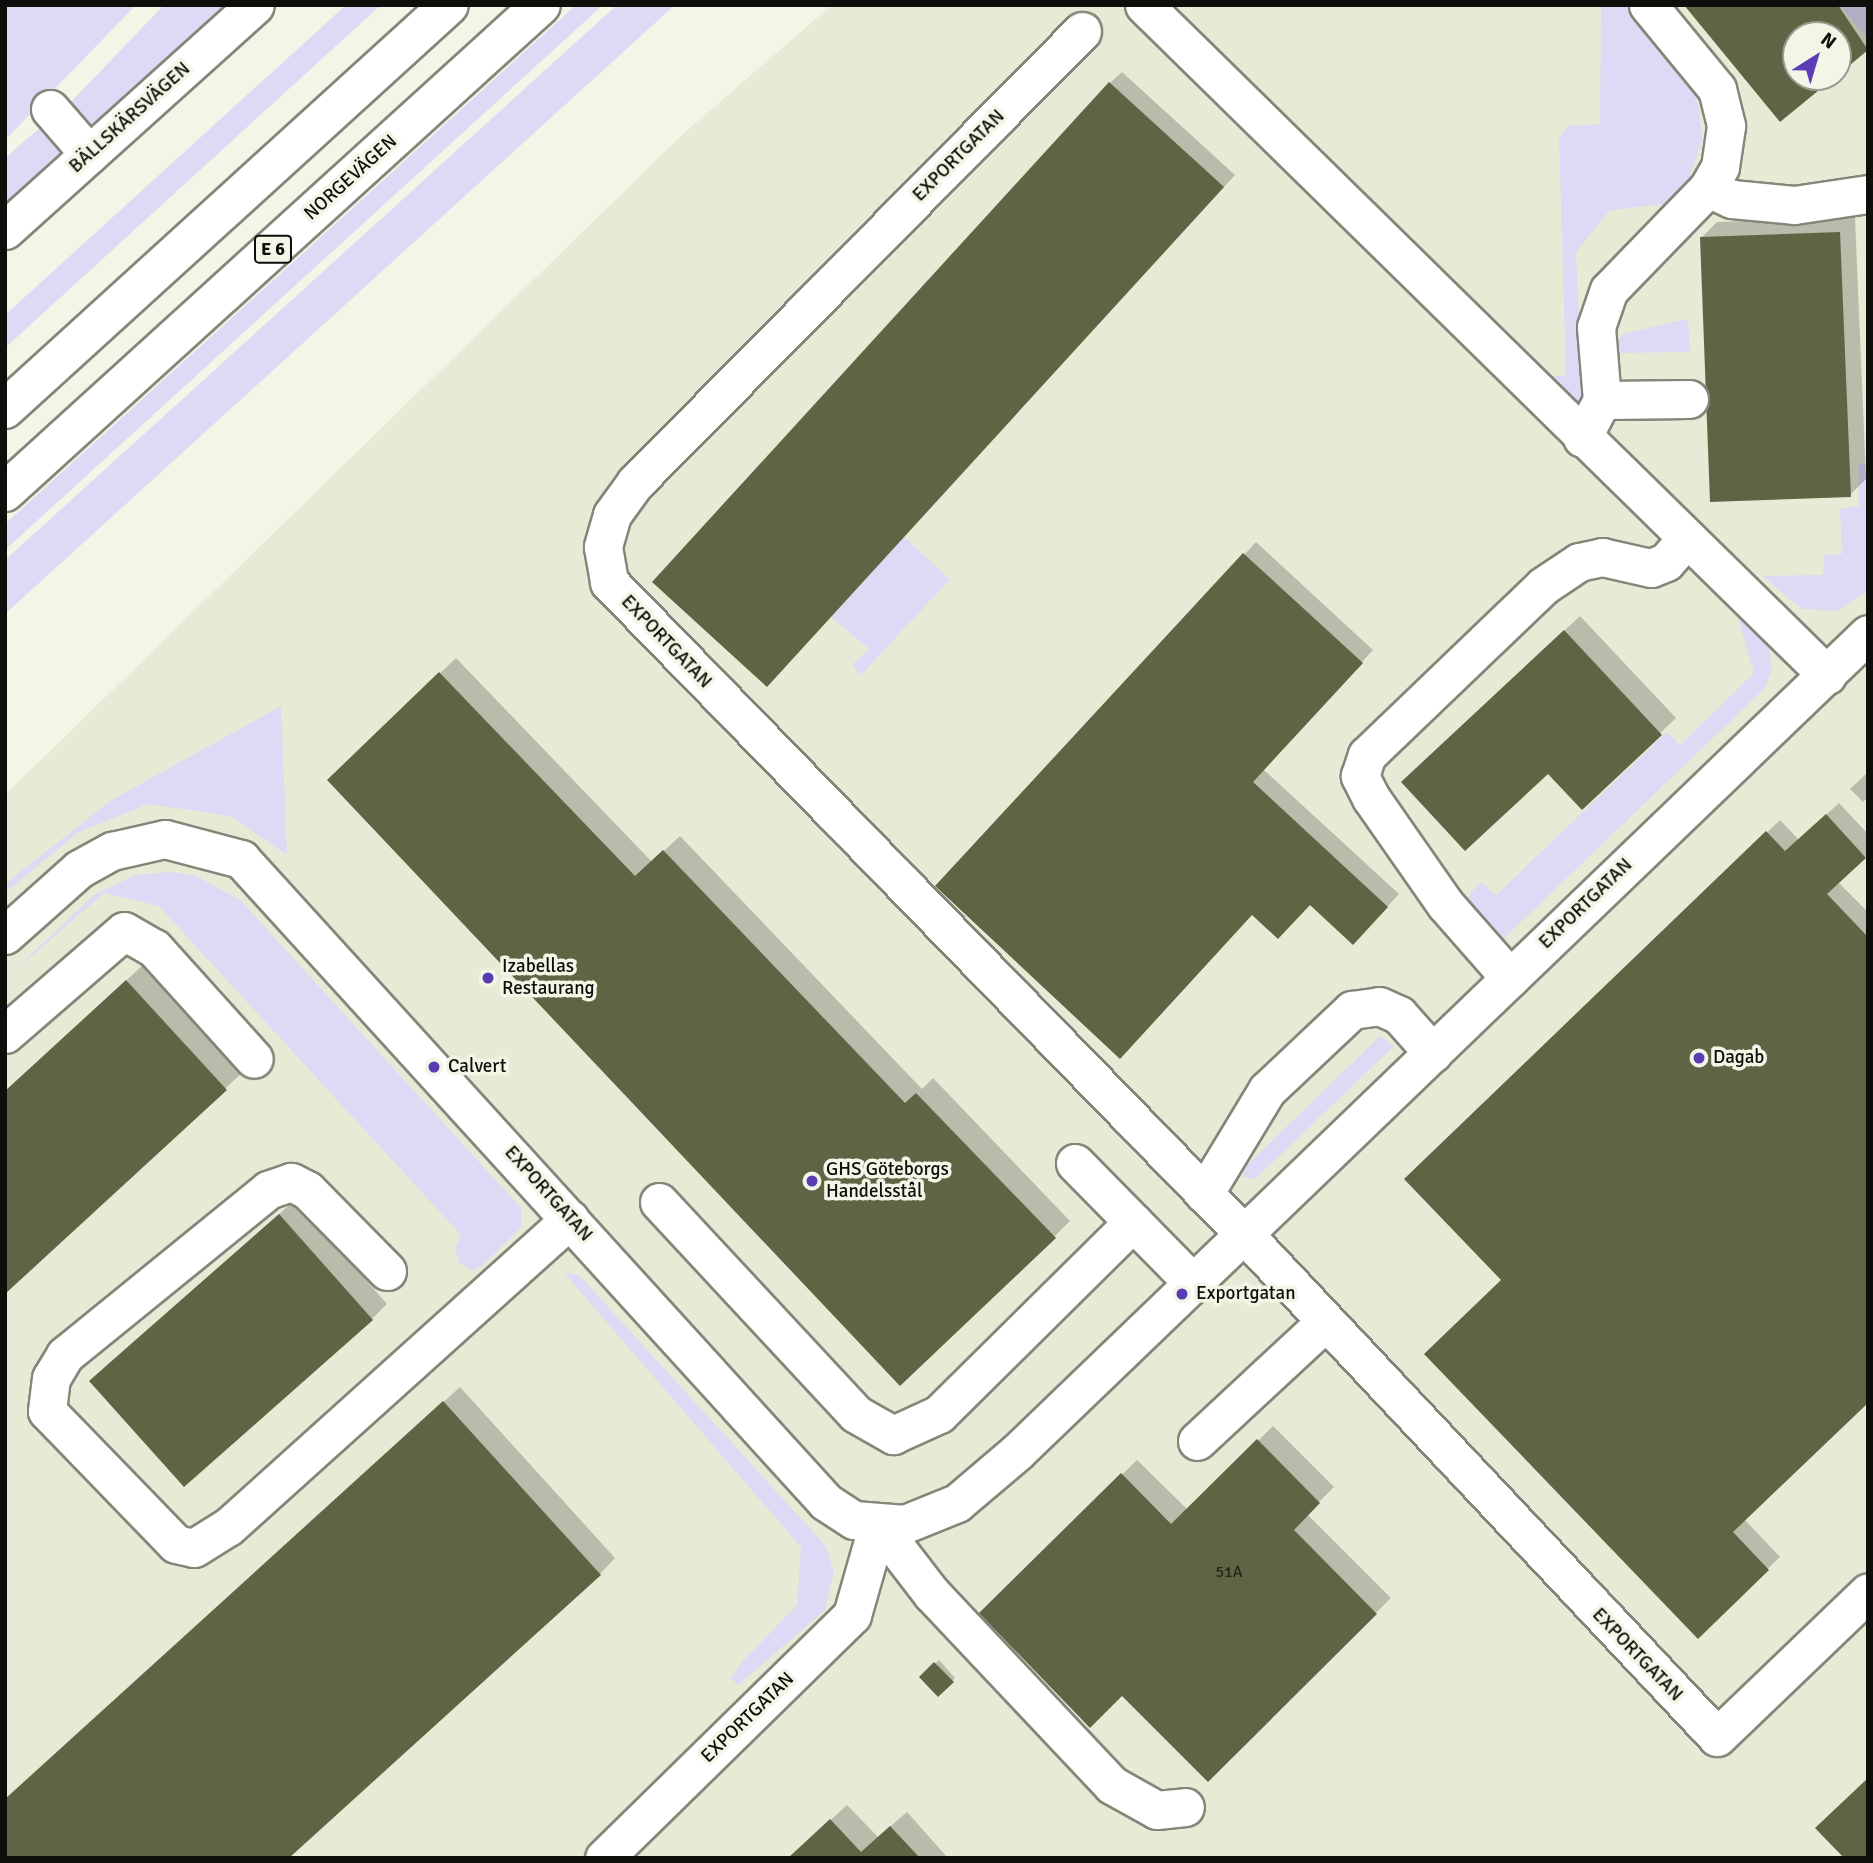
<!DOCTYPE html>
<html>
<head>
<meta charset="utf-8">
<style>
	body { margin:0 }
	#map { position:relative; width:1873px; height:1863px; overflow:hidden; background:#f3f6e7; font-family:Signika,sans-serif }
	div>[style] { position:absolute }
	.built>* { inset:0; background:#e7ebd5 }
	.green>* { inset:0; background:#dcdaf5 }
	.shadow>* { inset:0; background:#0003 }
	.building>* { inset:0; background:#5f6444 }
	.roads { filter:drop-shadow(2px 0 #848679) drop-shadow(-2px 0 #848679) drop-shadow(0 2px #848679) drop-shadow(0 -2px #848679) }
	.minor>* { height:37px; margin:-18.5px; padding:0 18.5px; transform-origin:18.5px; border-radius:18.5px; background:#fff }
	.highway>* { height:38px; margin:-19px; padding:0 19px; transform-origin:19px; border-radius:19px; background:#fff }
	.dots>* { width:19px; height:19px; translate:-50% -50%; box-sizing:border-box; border:4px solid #f3f6e7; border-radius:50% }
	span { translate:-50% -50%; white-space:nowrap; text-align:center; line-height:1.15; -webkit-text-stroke:7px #f3f6e7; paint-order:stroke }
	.number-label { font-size:16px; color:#222418 }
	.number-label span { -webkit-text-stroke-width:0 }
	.shield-label span { padding:2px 5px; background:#f3f6e7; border:2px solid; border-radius:5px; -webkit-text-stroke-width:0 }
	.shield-label { font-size:18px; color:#0e0f0a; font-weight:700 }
	.street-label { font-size:19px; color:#0e0f0a }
	.poi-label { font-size:19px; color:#0e0f0a }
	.left { translate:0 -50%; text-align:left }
	.frame { position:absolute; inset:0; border:7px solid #0e0f0a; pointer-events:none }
	.north { position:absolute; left:1782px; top:21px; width:70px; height:70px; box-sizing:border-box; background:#f3f6e7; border:2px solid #979a8f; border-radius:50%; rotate:37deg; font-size:19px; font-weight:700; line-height:28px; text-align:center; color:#0e0f0a }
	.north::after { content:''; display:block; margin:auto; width:24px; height:32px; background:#5a3cb5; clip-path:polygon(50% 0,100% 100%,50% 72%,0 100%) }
</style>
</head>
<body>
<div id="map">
	<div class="built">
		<div style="clip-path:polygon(evenodd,832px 5px,1868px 5px,1868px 1858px,5px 1858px,5px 795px,683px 134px,832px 5px,1796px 35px,1838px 35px,1838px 77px,1796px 77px,1796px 35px)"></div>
	</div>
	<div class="green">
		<div style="clip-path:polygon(5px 5px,136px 5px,5px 140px)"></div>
		<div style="clip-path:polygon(164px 5px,227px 5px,87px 129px,67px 106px)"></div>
		<div style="clip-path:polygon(346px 5px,381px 5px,5px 348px,5px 315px)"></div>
		<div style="clip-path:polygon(576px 5px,603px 5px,5px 550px,5px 524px)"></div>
		<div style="clip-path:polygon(617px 5px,675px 5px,5px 614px,5px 560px)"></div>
		<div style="clip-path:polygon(1601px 5px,1627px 5px,1630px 17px,1696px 90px,1703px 139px,1688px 181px,1664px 204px,1610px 210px,1576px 252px,1583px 410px,1552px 383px,1553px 376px,1566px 376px,1559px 138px,1568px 126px,1600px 124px)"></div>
		<div style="clip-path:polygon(1840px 5px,1868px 5px,1868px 39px)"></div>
		<div style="clip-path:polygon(43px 125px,64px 150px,5px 206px,5px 158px)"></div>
		<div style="clip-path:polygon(1688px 319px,1690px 352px,1615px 353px,1613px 343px,1626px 333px)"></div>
		<div style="clip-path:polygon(1858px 464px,1868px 464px,1868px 590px,1838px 611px,1802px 609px,1762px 576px,1823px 575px,1824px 555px,1842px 554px,1840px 509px,1859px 506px)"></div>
		<div style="clip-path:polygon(904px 537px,950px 579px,861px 675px,852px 665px,869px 649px,831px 617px)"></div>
		<div style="clip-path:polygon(1735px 608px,1768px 643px,1772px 669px,1765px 688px,1501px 941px,1469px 908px,1470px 893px,1481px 882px,1496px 895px,1667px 732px,1680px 745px,1754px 673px)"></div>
		<div style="clip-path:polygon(281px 706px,287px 855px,231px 816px,148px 804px,77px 833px,5px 893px,5px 884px,110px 801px)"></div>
		<div style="clip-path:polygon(170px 872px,194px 875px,240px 900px,521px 1208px,521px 1228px,482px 1266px,472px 1271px,459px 1263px,455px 1247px,461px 1235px,159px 906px,104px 893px,5px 979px,94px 895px,135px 875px)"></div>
		<div style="clip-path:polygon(1380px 1036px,1394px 1046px,1255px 1179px,1242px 1177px,1248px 1164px)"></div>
		<div style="clip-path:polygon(564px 1273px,579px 1275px,825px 1545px,834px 1571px,825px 1610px,738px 1685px,731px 1678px,742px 1662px,797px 1605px,801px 1547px)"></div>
	</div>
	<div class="shadow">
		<div style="clip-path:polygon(1686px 5px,1866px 5px,1868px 48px,1838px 72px,1838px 35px,1796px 35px,1796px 77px,1833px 77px,1781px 120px)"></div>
		<div style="clip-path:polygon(1122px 72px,1235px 175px,778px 673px,1110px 83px)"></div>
		<div style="clip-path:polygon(1855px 217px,1866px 479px,1850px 495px,1701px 238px,1717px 222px)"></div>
		<div style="clip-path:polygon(1256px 542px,1373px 650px,1263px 769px,1399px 894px,1365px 931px,1310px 903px,1253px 913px,937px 886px)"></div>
		<div style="clip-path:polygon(1580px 616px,1676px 718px,1582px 808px,1548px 772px,1419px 767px)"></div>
		<div style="clip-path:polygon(456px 658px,652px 862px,680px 836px,922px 1089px,933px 1078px,1070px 1221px,1054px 1237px,345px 764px)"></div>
		<div style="clip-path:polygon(1868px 772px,1868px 797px,1863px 802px,1850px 789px)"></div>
		<div style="clip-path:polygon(1839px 803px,1868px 834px,1868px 854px,1838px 882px,1868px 912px,1868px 1400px,1744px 1519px,1780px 1557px,1698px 1636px,1503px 1280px,1406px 1179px,1780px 820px,1799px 840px)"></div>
		<div style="clip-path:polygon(143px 965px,242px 1073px,5px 1291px,5px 1092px)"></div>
		<div style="clip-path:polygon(295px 1200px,387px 1304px,372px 1319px,107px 1365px)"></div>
		<div style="clip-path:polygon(460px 1387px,615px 1558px,600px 1574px,5px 1800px)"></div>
		<div style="clip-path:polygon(1273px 1426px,1334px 1487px,1307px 1514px,1391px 1598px,1208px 1779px,1122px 1694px,981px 1613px,1137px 1460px,1188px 1510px)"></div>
		<div style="clip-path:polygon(939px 1660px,955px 1678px,938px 1694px,921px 1677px)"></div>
		<div style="clip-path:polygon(847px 1805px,878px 1837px,907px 1812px,948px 1858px,790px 1858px)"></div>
	</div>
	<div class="building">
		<div style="clip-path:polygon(1684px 5px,1838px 5px,1868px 50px,1838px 75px,1838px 35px,1796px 35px,1796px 77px,1835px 77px,1780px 122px)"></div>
		<div style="clip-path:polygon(1109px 82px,1224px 187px,767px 687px,652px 582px)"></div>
		<div style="clip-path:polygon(1840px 232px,1851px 497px,1710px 502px,1700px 237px)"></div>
		<div style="clip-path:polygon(1243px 553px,1363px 663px,1253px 782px,1388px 907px,1353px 945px,1310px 905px,1278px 939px,1252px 915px,1120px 1059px,935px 886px)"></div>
		<div style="clip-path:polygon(1564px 630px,1662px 735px,1582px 810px,1548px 774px,1465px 851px,1401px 782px)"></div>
		<div style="clip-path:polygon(439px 672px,635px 876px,663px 850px,905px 1103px,916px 1093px,1056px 1238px,900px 1386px,327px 780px)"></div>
		<div style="clip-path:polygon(1826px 814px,1866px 858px,1827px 894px,1868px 937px,1868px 1403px,1733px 1532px,1769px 1570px,1698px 1639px,1424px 1354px,1501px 1280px,1404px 1179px,1766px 831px,1785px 851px)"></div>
		<div style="clip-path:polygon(126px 980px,227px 1090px,5px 1294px,5px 1091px)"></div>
		<div style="clip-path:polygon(279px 1214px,373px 1320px,184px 1487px,89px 1381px)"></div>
		<div style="clip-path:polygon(443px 1401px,601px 1575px,289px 1858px,5px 1858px,5px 1799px)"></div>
		<div style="clip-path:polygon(1257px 1439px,1320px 1503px,1294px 1530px,1377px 1614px,1208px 1782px,1122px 1696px,1090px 1728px,979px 1613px,1121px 1473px,1171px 1524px)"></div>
		<div style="clip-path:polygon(934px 1662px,954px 1682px,938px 1697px,919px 1677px)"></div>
		<div style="clip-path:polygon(1868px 1778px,1868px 1858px,1844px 1858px,1815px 1828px)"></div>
		<div style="clip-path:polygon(830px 1819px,861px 1852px,890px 1826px,920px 1858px,788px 1858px)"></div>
	</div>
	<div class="roads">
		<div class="minor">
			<div style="left:1144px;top:5px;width:957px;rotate:44.45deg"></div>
			<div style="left:1648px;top:5px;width:109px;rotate:50.6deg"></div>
			<div style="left:1717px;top:89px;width:38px;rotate:76deg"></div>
			<div style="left:1726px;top:126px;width:41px;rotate:98.3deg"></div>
			<div style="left:1720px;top:167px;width:24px;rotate:120deg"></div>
			<div style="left:1082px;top:31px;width:636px;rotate:134.68deg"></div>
			<div style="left:635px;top:483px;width:39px;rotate:126deg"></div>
			<div style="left:612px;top:515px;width:33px;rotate:106deg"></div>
			<div style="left:603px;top:547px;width:36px;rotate:80deg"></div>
			<div style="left:609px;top:582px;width:910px;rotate:45.76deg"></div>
			<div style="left:1244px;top:1234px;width:690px;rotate:46.76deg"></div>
			<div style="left:1717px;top:1737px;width:209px;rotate:-43.8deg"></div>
			<div style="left:50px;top:109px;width:60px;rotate:49.1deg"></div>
			<div style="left:5px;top:230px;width:336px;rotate:-42deg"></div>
			<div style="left:1602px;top:400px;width:87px;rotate:-0.7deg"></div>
			<div style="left:1582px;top:438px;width:43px;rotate:-62.2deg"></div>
			<div style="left:1602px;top:400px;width:73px;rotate:-94.7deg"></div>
			<div style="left:1596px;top:327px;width:39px;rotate:-71deg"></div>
			<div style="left:1609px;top:290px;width:142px;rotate:-45.9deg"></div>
			<div style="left:1708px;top:188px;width:26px;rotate:25deg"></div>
			<div style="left:1732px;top:199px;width:62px;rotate:5.5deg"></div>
			<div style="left:1794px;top:205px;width:75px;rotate:-8.5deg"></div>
			<div style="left:5px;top:935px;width:99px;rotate:-41.7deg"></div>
			<div style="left:79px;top:869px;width:38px;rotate:-29deg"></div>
			<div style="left:112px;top:851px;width:54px;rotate:-12.8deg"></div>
			<div style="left:165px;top:839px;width:79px;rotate:14.7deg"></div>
			<div style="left:241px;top:859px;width:869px;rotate:47.7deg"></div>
			<div style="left:826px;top:1502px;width:33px;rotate:33deg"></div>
			<div style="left:854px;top:1520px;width:51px;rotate:4.5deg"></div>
			<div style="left:905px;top:1524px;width:56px;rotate:-22deg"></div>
			<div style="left:957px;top:1503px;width:79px;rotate:-40.4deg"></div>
			<div style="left:1017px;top:1452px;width:1180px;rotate:-43.87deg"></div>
			<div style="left:1510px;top:978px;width:98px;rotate:-131.3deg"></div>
			<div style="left:1445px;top:904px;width:129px;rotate:-124.9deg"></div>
			<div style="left:1371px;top:798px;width:25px;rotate:-117deg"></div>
			<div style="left:1360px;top:776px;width:22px;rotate:-72deg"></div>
			<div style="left:1367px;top:755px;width:244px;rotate:-43.8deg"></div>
			<div style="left:1543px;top:586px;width:43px;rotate:-33.7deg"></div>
			<div style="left:1579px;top:562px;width:24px;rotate:-12deg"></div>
			<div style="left:1602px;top:557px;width:50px;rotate:12.7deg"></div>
			<div style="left:1651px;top:568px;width:16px;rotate:-22deg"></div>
			<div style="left:1666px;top:562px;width:32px;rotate:-49deg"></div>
			<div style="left:5px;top:1034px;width:157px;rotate:-40.9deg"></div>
			<div style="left:124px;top:931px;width:34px;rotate:30deg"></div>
			<div style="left:154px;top:948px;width:149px;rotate:48deg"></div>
			<div style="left:1075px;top:1163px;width:168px;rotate:45.5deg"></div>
			<div style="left:1204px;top:1194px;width:122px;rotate:-58.8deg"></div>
			<div style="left:1267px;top:1090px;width:117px;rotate:-43.3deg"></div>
			<div style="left:1352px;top:1010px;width:27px;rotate:-8deg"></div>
			<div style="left:1379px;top:1006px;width:22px;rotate:24deg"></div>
			<div style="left:1399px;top:1015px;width:51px;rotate:48.2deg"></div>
			<div style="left:659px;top:1202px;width:289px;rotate:47.1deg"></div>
			<div style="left:856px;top:1414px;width:43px;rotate:29.6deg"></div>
			<div style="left:893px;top:1435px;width:51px;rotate:-24.5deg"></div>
			<div style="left:939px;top:1414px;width:273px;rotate:-44.7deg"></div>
			<div style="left:387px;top:1271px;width:114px;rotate:-134.6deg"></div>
			<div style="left:307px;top:1190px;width:18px;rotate:-153deg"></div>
			<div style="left:291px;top:1182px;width:24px;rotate:161deg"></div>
			<div style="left:268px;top:1190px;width:262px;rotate:140.9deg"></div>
			<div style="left:65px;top:1355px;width:27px;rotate:121deg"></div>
			<div style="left:51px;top:1378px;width:33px;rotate:97deg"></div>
			<div style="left:47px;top:1411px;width:185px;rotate:45.9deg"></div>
			<div style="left:176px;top:1544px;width:18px;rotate:13deg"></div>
			<div style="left:194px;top:1548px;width:40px;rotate:-32deg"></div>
			<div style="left:228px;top:1527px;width:460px;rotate:-42deg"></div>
			<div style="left:1197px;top:1441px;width:175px;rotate:-42.9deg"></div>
			<div style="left:878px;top:1524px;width:88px;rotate:52.4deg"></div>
			<div style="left:932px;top:1594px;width:262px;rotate:46.7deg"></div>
			<div style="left:1112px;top:1785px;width:51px;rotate:29.1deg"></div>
			<div style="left:1157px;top:1810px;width:28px;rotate:-6deg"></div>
			<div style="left:604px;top:1858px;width:347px;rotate:-44.4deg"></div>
			<div style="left:852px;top:1615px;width:95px;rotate:-74.1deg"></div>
		</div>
		<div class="highway">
			<div style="left:5px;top:409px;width:600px;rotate:-42.3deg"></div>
			<div style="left:5px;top:492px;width:724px;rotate:-42.26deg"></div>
		</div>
	</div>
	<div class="dots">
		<div style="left:488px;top:978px;background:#5a3cb5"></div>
		<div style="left:1699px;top:1058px;background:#5a3cb5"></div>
		<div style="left:434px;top:1067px;background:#5a3cb5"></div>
		<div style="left:812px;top:1181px;background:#5a3cb5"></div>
		<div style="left:1182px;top:1294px;background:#5a3cb5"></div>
	</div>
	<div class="number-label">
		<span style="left:1229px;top:1572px">51A</span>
	</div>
	<div class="shield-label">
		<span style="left:273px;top:249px">E 6</span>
	</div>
	<div class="street-label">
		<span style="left:130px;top:118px;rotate:-42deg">BÄLLSKÄRSVÄGEN</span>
		<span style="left:959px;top:156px;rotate:-45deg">EXPORTGATAN</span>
		<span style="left:351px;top:178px;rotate:-42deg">NORGEVÄGEN</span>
		<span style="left:666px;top:642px;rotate:46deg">EXPORTGATAN</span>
		<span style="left:1586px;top:904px;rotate:-44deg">EXPORTGATAN</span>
		<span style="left:548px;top:1194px;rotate:48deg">EXPORTGATAN</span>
		<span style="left:1637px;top:1655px;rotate:46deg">EXPORTGATAN</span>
		<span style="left:748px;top:1718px;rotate:-44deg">EXPORTGATAN</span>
	</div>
	<div class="poi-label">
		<span class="left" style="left:502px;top:978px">Izabellas<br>Restaurang</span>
		<span class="left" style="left:1713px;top:1058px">Dagab</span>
		<span class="left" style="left:448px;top:1067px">Calvert</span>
		<span class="left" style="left:826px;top:1181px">GHS Göteborgs<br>Handelsstål</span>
		<span class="left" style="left:1196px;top:1294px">Exportgatan</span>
	</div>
	<div class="frame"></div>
	<div class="north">N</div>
</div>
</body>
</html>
